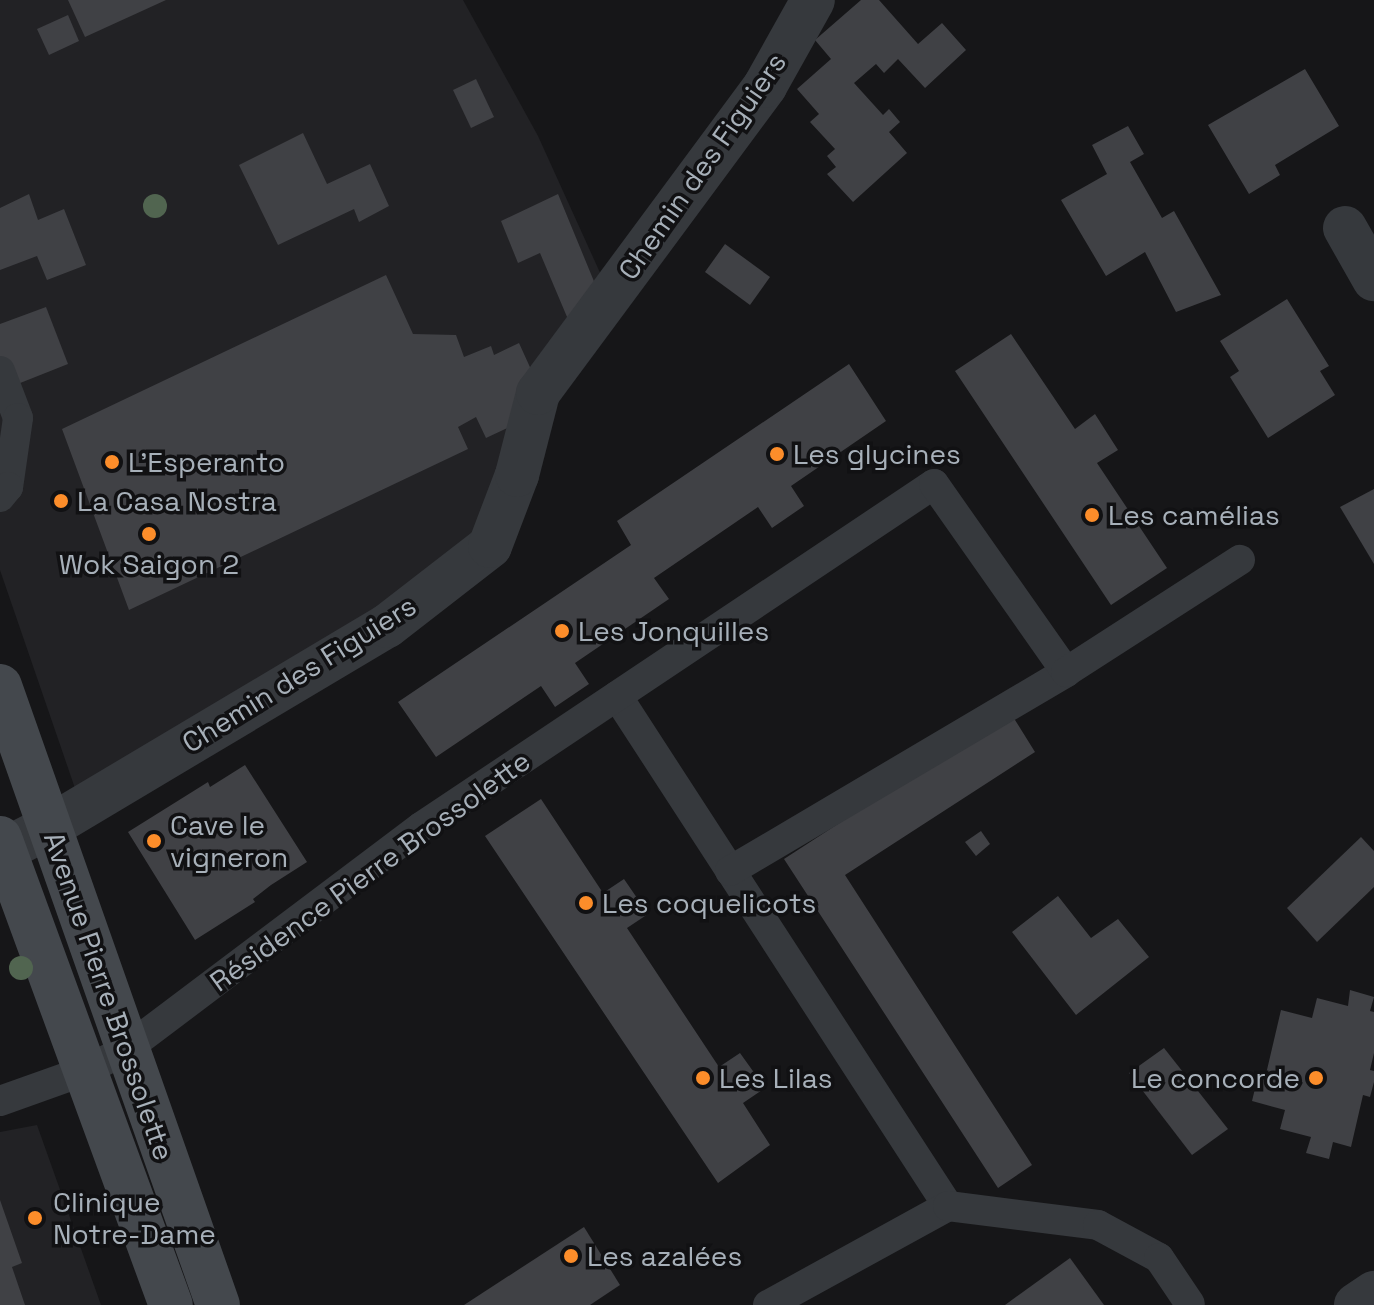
<!DOCTYPE html>
<html>
<head>
<meta charset="utf-8">
<style>
	body { margin:0 }
	#map { position:relative; width:1374px; height:1305px; overflow:hidden; background:#161618; font-family:"Space Grotesk",sans-serif }
	div>[style] { position:absolute }
	.built>* { inset:0; background:#222225 }
	.building>* { inset:0; background:#404145 }
	.lane>* { height:30px; margin:-15px; padding:0 15px; transform-origin:15px; border-radius:15px; background:#36393d }
	.street>* { height:44px; margin:-22px; padding:0 22px; transform-origin:22px; border-radius:22px; background:#36393d }
	.secondary>* { height:44px; margin:-22px; padding:0 22px; transform-origin:22px; border-radius:22px; background:#44484d }
	.trees>* { width:24px; height:24px; margin:-12px; border-radius:50%; background:#516550 }
	.dots>* { width:22px; height:22px; translate:-50% -50%; box-sizing:border-box; border:4px solid #111113; border-radius:50% }
	span { translate:-50% -50%; white-space:nowrap; text-align:center; line-height:1.15; -webkit-text-stroke:7px #111113; paint-order:stroke }
	.street-label { font-size:28px; color:#a7b0b9 }
	.poi-label { font-size:28px; color:#a7b0b9 }
	.left { translate:0 -50%; text-align:left }
	.right { translate:-100% -50%; text-align:right }
</style>
</head>
<body>
<div id="map">
	<div class="built">
		<div style="clip-path:polygon(0 0,463px 0,538px 136px,607px 288px,483px 541px,78px 797px,0 570px)"></div>
		<div style="clip-path:polygon(37px 1125px,101px 1305px,0 1305px,0 1132px)"></div>
	</div>
	<div class="building">
		<div style="clip-path:polygon(68px 0,166px 0,85px 37px)"></div>
		<div style="clip-path:polygon(861px 0,879px 0,918px 44px,942px 23px,966px 50px,925px 88px,898px 59px,884px 73px,876px 64px,854px 83px,883px 115px,889px 109px,900px 122px,889px 132px,907px 153px,853px 202px,827px 174px,836px 167px,827px 156px,835px 149px,810px 122px,819px 114px,797px 89px,831px 59px,815px 40px)"></div>
		<div style="clip-path:polygon(68px 15px,79px 41px,49px 55px,37px 29px)"></div>
		<div style="clip-path:polygon(1305px 69px,1339px 126px,1275px 165px,1280px 175px,1249px 194px,1208px 125px)"></div>
		<div style="clip-path:polygon(476px 79px,494px 117px,471px 128px,453px 90px)"></div>
		<div style="clip-path:polygon(1128px 126px,1144px 154px,1130px 162px,1162px 218px,1174px 211px,1221px 295px,1176px 312px,1145px 252px,1106px 276px,1061px 200px,1107px 174px,1092px 145px)"></div>
		<div style="clip-path:polygon(303px 133px,327px 184px,370px 164px,389px 206px,359px 222px,354px 209px,278px 245px,239px 165px)"></div>
		<div style="clip-path:polygon(29px 194px,38px 220px,64px 209px,86px 265px,47px 280px,37px 256px,0 270px,0 208px)"></div>
		<div style="clip-path:polygon(558px 194px,598px 291px,570px 324px,540px 253px,518px 263px,501px 221px)"></div>
		<div style="clip-path:polygon(725px 244px,770px 277px,750px 305px,705px 272px)"></div>
		<div style="clip-path:polygon(386px 275px,413px 334px,456px 335px,464px 357px,491px 346px,494px 355px,519px 343px,534px 376px,518px 423px,486px 438px,476px 417px,458px 427px,468px 449px,129px 610px,62px 429px)"></div>
		<div style="clip-path:polygon(1287px 299px,1329px 366px,1320px 371px,1335px 395px,1268px 438px,1230px 377px,1239px 371px,1220px 341px)"></div>
		<div style="clip-path:polygon(46px 307px,68px 364px,0 391px,0 324px)"></div>
		<div style="clip-path:polygon(1011px 334px,1075px 429px,1095px 414px,1118px 450px,1097px 463px,1167px 568px,1111px 605px,955px 371px)"></div>
		<div style="clip-path:polygon(849px 364px,886px 421px,791px 486px,804px 506px,772px 528px,758px 507px,654px 578px,669px 599px,575px 663px,589px 684px,555px 707px,541px 686px,436px 757px,398px 702px,631px 545px,617px 521px)"></div>
		<div style="clip-path:polygon(1374px 489px,1374px 564px,1340px 507px)"></div>
		<div style="clip-path:polygon(1010px 712px,1035px 752px,845px 875px,1032px 1165px,998px 1188px,784px 859px)"></div>
		<div style="clip-path:polygon(245px 765px,307px 862px,271px 885px,253px 899px,255px 902px,195px 940px,128px 832px,208px 782px,210px 787px)"></div>
		<div style="clip-path:polygon(541px 799px,603px 893px,624px 879px,648px 914px,627px 928px,719px 1067px,740px 1053px,765px 1088px,743px 1103px,770px 1145px,718px 1183px,485px 836px)"></div>
		<div style="clip-path:polygon(981px 831px,990px 844px,976px 856px,965px 842px)"></div>
		<div style="clip-path:polygon(1361px 837px,1374px 851px,1374px 887px,1317px 942px,1287px 908px)"></div>
		<div style="clip-path:polygon(1058px 896px,1091px 938px,1118px 919px,1149px 957px,1076px 1015px,1012px 932px)"></div>
		<div style="clip-path:polygon(1350px 990px,1374px 997px,1370px 1011px,1374px 1012px,1374px 1053px,1370px 1070px,1374px 1071px,1374px 1082px,1370px 1097px,1363px 1095px,1351px 1147px,1333px 1142px,1329px 1159px,1306px 1153px,1311px 1137px,1280px 1129px,1285px 1110px,1252px 1101px,1259px 1072px,1266px 1074px,1281px 1010px,1312px 1018px,1317px 998px,1348px 1006px)"></div>
		<div style="clip-path:polygon(1164px 1048px,1228px 1129px,1192px 1155px,1129px 1073px)"></div>
		<div style="clip-path:polygon(0 1200px,22px 1263px,12px 1267px,25px 1305px,0 1305px)"></div>
		<div style="clip-path:polygon(584px 1227px,620px 1285px,590px 1305px,464px 1305px)"></div>
		<div style="clip-path:polygon(1070px 1258px,1104px 1305px,1005px 1305px)"></div>
	</div>
	<div class="lane">
		<div style="left:0;top:371px;width:50px;rotate:69deg"></div>
		<div style="left:18px;top:418px;width:70px;rotate:98.2deg"></div>
		<div style="left:8px;top:487px;width:13px;rotate:129deg"></div>
		<div style="left:617px;top:696px;width:608px;rotate:57.02deg"></div>
		<div style="left:730px;top:871px;width:391px;rotate:-30.6deg"></div>
		<div style="left:0;top:1101px;width:92px;rotate:-19.6deg"></div>
		<div style="left:87px;top:1070px;width:43px;rotate:-27.8deg"></div>
		<div style="left:125px;top:1050px;width:371px;rotate:-37deg"></div>
		<div style="left:421px;top:827px;width:617px;rotate:-33.77deg"></div>
		<div style="left:934px;top:484px;width:230px;rotate:54.9deg"></div>
		<div style="left:1066px;top:672px;width:207px;rotate:-32.8deg"></div>
		<div style="left:768px;top:1305px;width:205px;rotate:-28.8deg"></div>
		<div style="left:948px;top:1206px;width:151px;rotate:7.2deg"></div>
		<div style="left:1098px;top:1225px;width:69px;rotate:28.4deg"></div>
		<div style="left:1159px;top:1258px;width:55px;rotate:56deg"></div>
	</div>
	<div class="street">
		<div style="left:1345px;top:228px;width:59px;rotate:60.4deg"></div>
		<div style="left:4px;top:850px;width:53px;rotate:-27.1deg"></div>
		<div style="left:51px;top:826px;width:391px;rotate:-30.8deg"></div>
		<div style="left:387px;top:626px;width:130px;rotate:-37.8deg"></div>
		<div style="left:490px;top:546px;width:76px;rotate:-69.2deg"></div>
		<div style="left:517px;top:475px;width:85px;rotate:-75.6deg"></div>
		<div style="left:538px;top:393px;width:382px;rotate:-53.5deg"></div>
		<div style="left:765px;top:86px;width:98px;rotate:-60.8deg"></div>
		<div style="left:1356px;top:1305px;width:22px;rotate:-34deg"></div>
	</div>
	<div class="secondary">
		<div style="left:0;top:686px;width:656px;rotate:70.6deg"></div>
		<div style="left:0;top:838px;width:497px;rotate:69.9deg"></div>
	</div>
	<div class="trees">
		<div style="left:155px;top:206px"></div>
		<div style="left:21px;top:968px"></div>
	</div>
	<div class="dots">
		<div style="left:777px;top:454px;background:#fc8d2a"></div>
		<div style="left:112px;top:462px;background:#fc8d2a"></div>
		<div style="left:61px;top:501px;background:#fc8d2a"></div>
		<div style="left:1092px;top:515px;background:#fc8d2a"></div>
		<div style="left:149px;top:534px;background:#fc8d2a"></div>
		<div style="left:562px;top:631px;background:#fc8d2a"></div>
		<div style="left:154px;top:841px;background:#fc8d2a"></div>
		<div style="left:586px;top:903px;background:#fc8d2a"></div>
		<div style="left:703px;top:1078px;background:#fc8d2a"></div>
		<div style="left:1316px;top:1078px;background:#fc8d2a"></div>
		<div style="left:35px;top:1218px;background:#fc8d2a"></div>
		<div style="left:571px;top:1256px;background:#fc8d2a"></div>
	</div>
	<div class="street-label">
		<span style="left:702px;top:166px;rotate:-55deg">Chemin des Figuiers</span>
		<span style="left:299px;top:674px;rotate:-32deg">Chemin des Figuiers</span>
		<span style="left:370px;top:871px;rotate:-36deg">Résidence Pierre Brossolette</span>
		<span style="left:109px;top:996px;rotate:71deg">Avenue Pierre Brossolette</span>
	</div>
	<div class="poi-label">
		<span class="left" style="left:793px;top:454px">Les glycines</span>
		<span class="left" style="left:128px;top:462px">L'Esperanto</span>
		<span class="left" style="left:77px;top:501px">La Casa Nostra</span>
		<span class="left" style="left:1108px;top:515px">Les camélias</span>
		<span style="left:149px;top:564px">Wok Saigon 2</span>
		<span class="left" style="left:578px;top:631px">Les Jonquilles</span>
		<span class="left" style="left:170px;top:841px">Cave le<br>vigneron</span>
		<span class="left" style="left:602px;top:903px">Les coquelicots</span>
		<span class="left" style="left:719px;top:1078px">Les Lilas</span>
		<span class="right" style="left:1300px;top:1078px">Le concorde</span>
		<span class="left" style="left:53px;top:1218px">Clinique<br>Notre-Dame</span>
		<span class="left" style="left:587px;top:1256px">Les azalées</span>
	</div>
</div>
</body>
</html>
